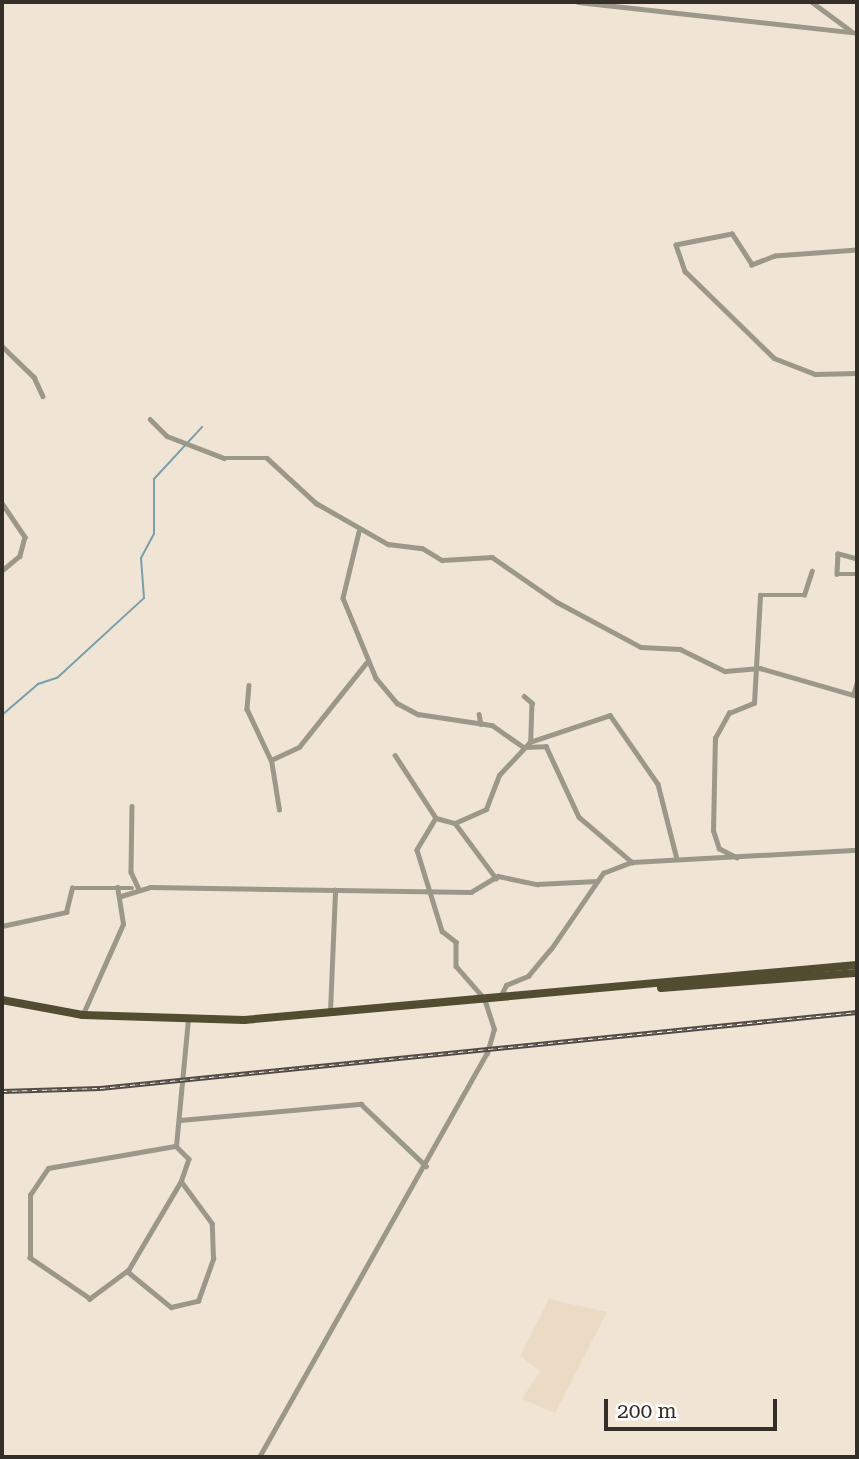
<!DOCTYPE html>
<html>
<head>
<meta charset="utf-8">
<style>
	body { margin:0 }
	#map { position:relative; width:859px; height:1459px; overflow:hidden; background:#f0e4d4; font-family:"Roboto Serif",serif }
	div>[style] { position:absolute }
	.built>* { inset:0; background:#ecdbc4 }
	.stream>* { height:2px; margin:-1px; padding:0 1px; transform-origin:1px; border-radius:1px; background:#789fae }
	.minor>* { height:4.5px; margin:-2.25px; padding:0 2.25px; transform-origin:2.25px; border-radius:2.25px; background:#9b9889 }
	.tertiary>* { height:5px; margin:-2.5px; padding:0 2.5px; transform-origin:2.5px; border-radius:2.5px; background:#9b9889 }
	.trunk>* { height:8px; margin:-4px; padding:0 4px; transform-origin:4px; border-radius:4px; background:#524c30 }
	.rail>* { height:4.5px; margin-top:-2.25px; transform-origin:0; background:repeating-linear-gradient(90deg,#fff 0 5px,#514b44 0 10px); box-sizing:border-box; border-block:2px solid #514b44 }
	span { translate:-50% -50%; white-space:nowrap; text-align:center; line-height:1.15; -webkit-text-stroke:6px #fff; paint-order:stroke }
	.frame { position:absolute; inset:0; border:4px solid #332e28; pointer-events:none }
	.scale { position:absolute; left:604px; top:1399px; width:173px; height:32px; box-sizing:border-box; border:4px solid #332e28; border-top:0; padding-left:9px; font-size:21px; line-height:24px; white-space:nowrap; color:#332e28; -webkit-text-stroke:5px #fff; paint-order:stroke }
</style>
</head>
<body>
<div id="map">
	<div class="built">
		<div style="clip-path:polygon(549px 1299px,607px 1312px,555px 1413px,522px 1399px,540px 1371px,520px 1356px)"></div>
	</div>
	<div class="stream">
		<div style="left:2px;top:715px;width:48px;rotate:-40.7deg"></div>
		<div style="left:38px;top:684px;width:20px;rotate:-18deg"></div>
		<div style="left:57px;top:678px;width:118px;rotate:-42.6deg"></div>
		<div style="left:144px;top:598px;width:40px;rotate:-94.3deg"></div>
		<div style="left:141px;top:558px;width:27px;rotate:-62deg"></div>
		<div style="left:154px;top:534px;width:55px;rotate:-90deg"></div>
		<div style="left:154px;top:479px;width:71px;rotate:-47.3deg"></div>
	</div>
	<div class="minor">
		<div style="left:578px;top:2px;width:281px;rotate:6.3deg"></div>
		<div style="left:812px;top:2px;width:47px;rotate:36.4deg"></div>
		<div style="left:857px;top:250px;width:82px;rotate:175.8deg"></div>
		<div style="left:775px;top:256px;width:25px;rotate:159deg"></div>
		<div style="left:752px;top:265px;width:37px;rotate:-123deg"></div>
		<div style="left:732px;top:234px;width:57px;rotate:168.9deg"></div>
		<div style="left:676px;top:245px;width:28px;rotate:71deg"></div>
		<div style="left:685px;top:271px;width:124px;rotate:44.3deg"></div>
		<div style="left:774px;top:358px;width:44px;rotate:21.3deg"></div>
		<div style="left:815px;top:374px;width:42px;rotate:-1.4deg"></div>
		<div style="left:2px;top:346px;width:45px;rotate:44.1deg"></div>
		<div style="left:34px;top:377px;width:21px;rotate:65deg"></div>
		<div style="left:150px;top:419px;width:24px;rotate:45deg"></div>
		<div style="left:167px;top:436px;width:61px;rotate:21.1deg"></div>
		<div style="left:224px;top:458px;width:43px"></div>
		<div style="left:267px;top:458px;width:67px;rotate:42.6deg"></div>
		<div style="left:316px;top:503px;width:83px;rotate:29.7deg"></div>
		<div style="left:388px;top:544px;width:34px;rotate:7deg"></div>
		<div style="left:422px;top:548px;width:23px;rotate:31deg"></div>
		<div style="left:442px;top:560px;width:50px;rotate:-3.4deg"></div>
		<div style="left:492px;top:557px;width:79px;rotate:34.7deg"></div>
		<div style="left:557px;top:602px;width:95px;rotate:28.2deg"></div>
		<div style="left:641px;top:647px;width:39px;rotate:3deg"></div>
		<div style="left:680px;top:649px;width:50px;rotate:26.1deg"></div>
		<div style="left:725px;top:671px;width:35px;rotate:-5deg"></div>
		<div style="left:760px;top:668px;width:101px;rotate:16.1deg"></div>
		<div style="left:2px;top:503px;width:41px;rotate:55.9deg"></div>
		<div style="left:25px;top:537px;width:20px;rotate:105deg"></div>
		<div style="left:20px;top:556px;width:23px;rotate:140deg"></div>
		<div style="left:359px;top:532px;width:68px;rotate:103.6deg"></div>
		<div style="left:343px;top:598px;width:87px;rotate:67.6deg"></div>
		<div style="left:376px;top:678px;width:33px;rotate:50deg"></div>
		<div style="left:397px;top:703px;width:24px;rotate:28deg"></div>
		<div style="left:418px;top:714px;width:75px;rotate:8.5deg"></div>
		<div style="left:492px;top:725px;width:38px;rotate:35deg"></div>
		<div style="left:523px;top:747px;width:23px;rotate:-2deg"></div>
		<div style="left:546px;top:746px;width:78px;rotate:65.1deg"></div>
		<div style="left:579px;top:817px;width:70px;rotate:40.3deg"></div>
		<div style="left:857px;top:559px;width:20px;rotate:-165deg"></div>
		<div style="left:838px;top:554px;width:20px;rotate:93deg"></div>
		<div style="left:837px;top:574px;width:20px"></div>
		<div style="left:249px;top:685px;width:24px;rotate:95deg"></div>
		<div style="left:247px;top:709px;width:56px;rotate:64.8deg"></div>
		<div style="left:853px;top:695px;width:14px;rotate:-73deg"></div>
		<div style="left:524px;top:696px;width:11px;rotate:41deg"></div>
		<div style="left:532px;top:703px;width:38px;rotate:92deg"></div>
		<div style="left:479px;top:714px;width:10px;rotate:79deg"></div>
		<div style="left:395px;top:755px;width:75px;rotate:56.9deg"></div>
		<div style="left:436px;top:818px;width:20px;rotate:15deg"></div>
		<div style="left:455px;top:823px;width:69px;rotate:53.3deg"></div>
		<div style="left:132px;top:806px;width:66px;rotate:90.9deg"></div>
		<div style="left:131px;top:872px;width:17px;rotate:65deg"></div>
		<div style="left:279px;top:810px;width:51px;rotate:-99.1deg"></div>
		<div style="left:271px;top:760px;width:31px;rotate:-25deg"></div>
		<div style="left:299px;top:747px;width:107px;rotate:-51.4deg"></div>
		<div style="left:436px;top:818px;width:37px;rotate:121deg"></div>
		<div style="left:417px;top:850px;width:85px;rotate:72.8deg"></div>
		<div style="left:442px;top:931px;width:18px;rotate:38deg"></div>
		<div style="left:456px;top:942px;width:24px;rotate:90deg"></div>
		<div style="left:456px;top:966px;width:41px;rotate:48.9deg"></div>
		<div style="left:455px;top:823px;width:34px;rotate:-24deg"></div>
		<div style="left:486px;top:809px;width:36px;rotate:-69deg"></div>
		<div style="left:499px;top:775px;width:45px;rotate:-46.8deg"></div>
		<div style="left:530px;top:742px;width:84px;rotate:-18.6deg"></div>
		<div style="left:610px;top:715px;width:84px;rotate:55.2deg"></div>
		<div style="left:658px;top:784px;width:77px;rotate:75.8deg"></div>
		<div style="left:737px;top:858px;width:20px;rotate:-153deg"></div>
		<div style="left:719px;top:849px;width:19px;rotate:-108deg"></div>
		<div style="left:713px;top:831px;width:93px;rotate:-88.8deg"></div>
		<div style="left:715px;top:738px;width:29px;rotate:-61deg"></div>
		<div style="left:729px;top:713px;width:27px;rotate:-22deg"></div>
		<div style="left:754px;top:703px;width:108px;rotate:-86.8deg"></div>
		<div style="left:760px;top:595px;width:44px"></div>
		<div style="left:804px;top:595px;width:25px;rotate:-72deg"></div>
		<div style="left:121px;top:896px;width:30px;rotate:-17deg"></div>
		<div style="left:150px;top:887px;width:321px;rotate:0.9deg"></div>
		<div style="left:471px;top:892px;width:31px;rotate:-31deg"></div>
		<div style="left:498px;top:876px;width:40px;rotate:12deg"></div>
		<div style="left:537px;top:884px;width:60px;rotate:-2.9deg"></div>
		<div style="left:2px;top:926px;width:66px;rotate:-12.3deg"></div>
		<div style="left:66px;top:912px;width:25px;rotate:-76deg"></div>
		<div style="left:72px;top:888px;width:60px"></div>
		<div style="left:500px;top:997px;width:13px;rotate:-63deg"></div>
		<div style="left:506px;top:985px;width:24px;rotate:-22deg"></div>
		<div style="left:528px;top:976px;width:35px;rotate:-50deg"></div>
		<div style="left:551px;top:949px;width:92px;rotate:-55.6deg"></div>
		<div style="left:603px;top:873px;width:31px;rotate:-21deg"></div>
		<div style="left:632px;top:862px;width:225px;rotate:-3.1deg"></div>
		<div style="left:330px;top:1011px;width:121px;rotate:-87.6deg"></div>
		<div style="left:83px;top:1014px;width:98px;rotate:-66deg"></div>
		<div style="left:123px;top:924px;width:37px;rotate:-99deg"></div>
		<div style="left:180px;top:1120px;width:182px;rotate:-5.1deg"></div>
		<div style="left:361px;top:1104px;width:90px;rotate:43.6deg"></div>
		<div style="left:176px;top:1146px;width:18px;rotate:45deg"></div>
		<div style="left:189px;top:1159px;width:24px;rotate:109deg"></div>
		<div style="left:181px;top:1182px;width:102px;rotate:120.6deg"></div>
		<div style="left:129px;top:1270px;width:49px;rotate:143.4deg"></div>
		<div style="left:90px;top:1299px;width:73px;rotate:-145.7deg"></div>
		<div style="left:30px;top:1258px;width:63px;rotate:-90deg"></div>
		<div style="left:30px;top:1195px;width:32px;rotate:-56deg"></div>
		<div style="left:48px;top:1168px;width:130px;rotate:-9.8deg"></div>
		<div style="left:176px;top:1146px;width:127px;rotate:-84.6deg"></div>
		<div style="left:127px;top:1271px;width:57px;rotate:39.3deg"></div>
		<div style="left:171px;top:1307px;width:28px;rotate:-13deg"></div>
		<div style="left:198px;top:1301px;width:45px;rotate:-70.3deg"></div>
		<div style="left:213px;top:1259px;width:35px;rotate:-92deg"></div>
		<div style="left:212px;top:1224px;width:52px;rotate:-126.4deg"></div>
	</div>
	<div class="tertiary">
		<div style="left:259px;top:1457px;width:464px;rotate:-60.6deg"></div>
		<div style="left:487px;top:1053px;width:25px;rotate:-74deg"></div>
		<div style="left:494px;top:1029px;width:33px;rotate:-108deg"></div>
	</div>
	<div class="trunk">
		<div style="left:661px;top:988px;width:197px;rotate:-4.4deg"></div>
		<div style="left:2px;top:1000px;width:82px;rotate:10.5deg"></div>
		<div style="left:83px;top:1015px;width:161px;rotate:1.8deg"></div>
		<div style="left:244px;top:1020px;width:615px;rotate:-5.13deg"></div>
	</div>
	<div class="rail">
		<div style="left:2px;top:1091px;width:98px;rotate:-1.8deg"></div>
		<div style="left:100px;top:1088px;width:761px;rotate:-5.73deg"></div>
	</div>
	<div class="frame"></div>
	<div class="scale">200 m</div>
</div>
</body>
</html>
